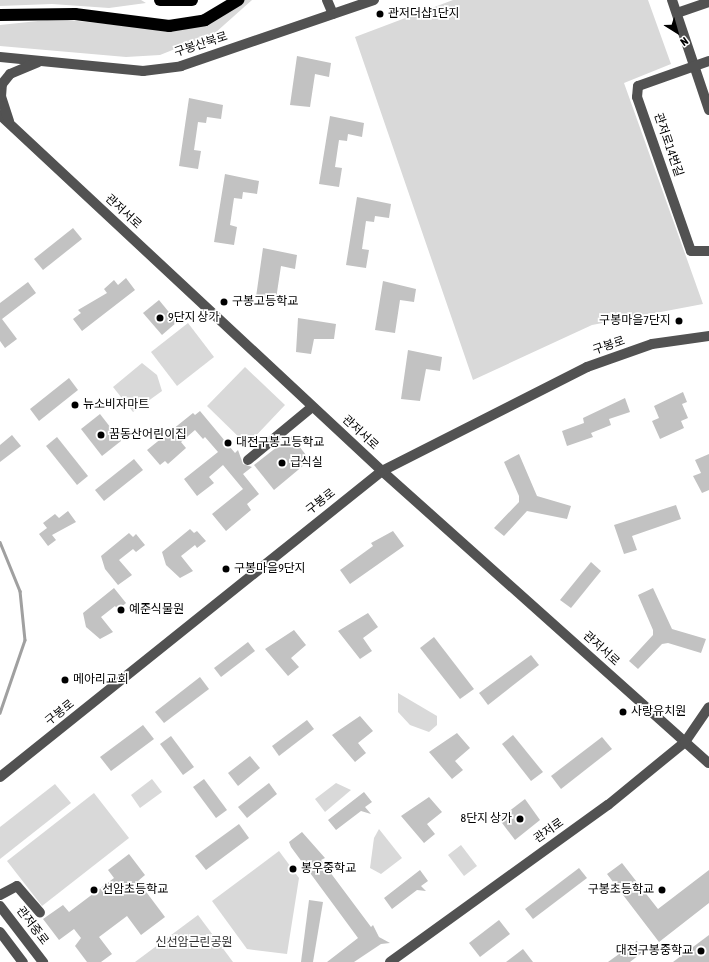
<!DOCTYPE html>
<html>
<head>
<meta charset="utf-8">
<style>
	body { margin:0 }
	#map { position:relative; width:709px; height:962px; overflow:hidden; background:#fff; font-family:"Asap Condensed","Noto Sans KR",sans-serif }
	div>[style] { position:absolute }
	.green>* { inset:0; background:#d9d9d9 }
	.stream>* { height:2.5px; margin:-1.25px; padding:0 1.25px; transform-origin:1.25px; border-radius:1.25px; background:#a0a0a0 }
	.building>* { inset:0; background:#c2c2c2 }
	.minor>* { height:10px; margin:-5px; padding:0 5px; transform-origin:5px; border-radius:5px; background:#525252 }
	.highway>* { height:12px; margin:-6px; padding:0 6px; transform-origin:6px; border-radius:6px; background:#000 }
	.dots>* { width:11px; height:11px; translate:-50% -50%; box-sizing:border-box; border:2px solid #fff; border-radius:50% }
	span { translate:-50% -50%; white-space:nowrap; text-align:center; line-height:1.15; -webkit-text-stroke:3.5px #fff; paint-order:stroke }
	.poi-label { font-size:12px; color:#000 }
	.left { translate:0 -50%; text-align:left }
	.right { translate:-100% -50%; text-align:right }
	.street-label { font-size:12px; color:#000 }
	.park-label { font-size:12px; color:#303030 }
	.north { position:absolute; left:657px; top:12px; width:40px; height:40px; -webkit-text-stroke:3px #fff; paint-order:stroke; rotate:143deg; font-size:11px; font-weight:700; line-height:16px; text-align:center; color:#000 }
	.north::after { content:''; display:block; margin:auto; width:14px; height:18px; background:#000; clip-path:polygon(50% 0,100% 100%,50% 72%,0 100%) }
</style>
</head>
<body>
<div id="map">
	<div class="green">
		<div style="clip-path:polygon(0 0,141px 0,146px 3px,109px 8px,52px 4px,0 6px)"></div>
		<div style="clip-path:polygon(242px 0,252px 0,215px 33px,160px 55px,126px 57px,0 46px,0 25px,57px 19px,168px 30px)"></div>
		<div style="clip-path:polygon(453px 0,648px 0,671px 64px,624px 83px,703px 304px,592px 325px,473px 380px,355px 37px)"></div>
		<div style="clip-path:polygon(188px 323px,214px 357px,177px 386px,151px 352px)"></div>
		<div style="clip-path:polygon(142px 363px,157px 375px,162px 391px,133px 412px,113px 387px)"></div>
		<div style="clip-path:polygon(245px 367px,285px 405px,247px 445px,207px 406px)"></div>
		<div style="clip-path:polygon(398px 693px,437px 716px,437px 725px,429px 732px,410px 725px,398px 712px)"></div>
		<div style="clip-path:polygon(152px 779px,162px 792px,140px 808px,131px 795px)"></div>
		<div style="clip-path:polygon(336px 783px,351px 790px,325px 812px,315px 799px)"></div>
		<div style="clip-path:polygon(55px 784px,71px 803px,0 859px,0 827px)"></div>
		<div style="clip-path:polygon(94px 793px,129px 838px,42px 906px,7px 861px)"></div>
		<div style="clip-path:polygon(379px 829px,402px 858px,381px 874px,370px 868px,374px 838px)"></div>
		<div style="clip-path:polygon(461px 845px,477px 866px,464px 876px,448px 855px)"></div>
		<div style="clip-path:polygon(279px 851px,299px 878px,287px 954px,247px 949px,212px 901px)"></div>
		<div style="clip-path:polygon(198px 915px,233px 962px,135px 962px)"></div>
	</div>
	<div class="stream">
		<div style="left:0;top:542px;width:53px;rotate:67.8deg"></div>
		<div style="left:20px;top:591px;width:49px;rotate:84.2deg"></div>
		<div style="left:25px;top:640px;width:77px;rotate:108.9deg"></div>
	</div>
	<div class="building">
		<div style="clip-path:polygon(297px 56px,331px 63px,329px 77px,315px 74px,310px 107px,290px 105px)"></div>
		<div style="clip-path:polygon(189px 98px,223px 105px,221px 119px,207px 117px,206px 123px,198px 122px,194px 150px,201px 151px,198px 169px,179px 166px)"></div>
		<div style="clip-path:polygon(330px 116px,364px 123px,362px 137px,348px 134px,347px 141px,339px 140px,335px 167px,342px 168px,339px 187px,319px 184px)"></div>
		<div style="clip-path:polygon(225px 174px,259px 181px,257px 194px,243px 192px,242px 199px,234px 198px,230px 225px,237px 227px,234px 245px,214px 242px)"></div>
		<div style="clip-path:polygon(357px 197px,391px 204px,389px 218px,375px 216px,374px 222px,366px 221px,362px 249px,369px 250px,366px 268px,346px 265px)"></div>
		<div style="clip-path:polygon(73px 228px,82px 239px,43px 270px,34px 259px)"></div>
		<div style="clip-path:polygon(263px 248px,297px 255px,295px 269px,281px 266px,276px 299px,256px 297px)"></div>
		<div style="clip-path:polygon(126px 278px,135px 290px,82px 331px,73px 319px,81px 313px,78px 310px,107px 293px,104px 289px,114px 280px,118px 285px)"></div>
		<div style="clip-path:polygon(383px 281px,416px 289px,414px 302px,400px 300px,395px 333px,375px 330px)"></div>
		<div style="clip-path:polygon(28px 282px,36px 293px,2px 319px,17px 339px,5px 348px,0 341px,0 303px)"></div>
		<div style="clip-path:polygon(159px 300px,177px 322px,162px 335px,143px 313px)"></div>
		<div style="clip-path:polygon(298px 318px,336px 324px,334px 339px,314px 339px,311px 354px,296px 352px)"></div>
		<div style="clip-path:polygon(408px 350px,442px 357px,440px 371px,426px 369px,420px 401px,401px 399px)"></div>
		<div style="clip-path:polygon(69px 378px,78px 390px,39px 421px,30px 409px)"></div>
		<div style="clip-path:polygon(683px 392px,687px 402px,682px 404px,688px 418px,681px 421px,684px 428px,660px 439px,652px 421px,659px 418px,654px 406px)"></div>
		<div style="clip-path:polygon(625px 398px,630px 412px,609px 419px,611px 425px,591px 433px,593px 437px,567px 446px,562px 431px,584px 423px,583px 418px)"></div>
		<div style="clip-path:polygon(200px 411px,235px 453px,238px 450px,243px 464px,252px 467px,243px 474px,259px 494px,247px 504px,251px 510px,226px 531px,212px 514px,243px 489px,223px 465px,209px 477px,214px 483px,197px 496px,184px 479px,218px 452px,205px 437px,203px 439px,195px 430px,181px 442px,186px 448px,168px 464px,165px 461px,160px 465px,147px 450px,193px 413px,195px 415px)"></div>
		<div style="clip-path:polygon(100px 414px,121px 441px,102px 456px,81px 429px)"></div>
		<div style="clip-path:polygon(12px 435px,21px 446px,0 462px,0 445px)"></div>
		<div style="clip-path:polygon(291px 436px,310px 460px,274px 490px,254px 465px)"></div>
		<div style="clip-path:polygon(57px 437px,88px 476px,77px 485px,46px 446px)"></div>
		<div style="clip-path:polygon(519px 454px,537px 496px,571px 506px,567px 519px,527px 511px,504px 536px,494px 528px,519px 502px,519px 496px,504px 462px)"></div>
		<div style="clip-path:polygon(709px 454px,709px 490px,702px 493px,693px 476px,701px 473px,695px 460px)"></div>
		<div style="clip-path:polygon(134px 459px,143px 470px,104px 501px,95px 490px)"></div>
		<div style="clip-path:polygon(676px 505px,681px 519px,632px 536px,637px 550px,624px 554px,614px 525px)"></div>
		<div style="clip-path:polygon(68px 511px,76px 522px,52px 535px,56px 540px,48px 546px,39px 534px,47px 528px,43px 523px,55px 514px,59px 518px)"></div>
		<div style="clip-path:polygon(190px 529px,194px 533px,197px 531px,206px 541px,197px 548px,195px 545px,181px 556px,193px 571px,180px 578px,166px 565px,162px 552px)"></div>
		<div style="clip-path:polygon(393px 531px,404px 546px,350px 584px,340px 570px,373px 546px,371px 543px)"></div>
		<div style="clip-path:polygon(129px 533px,133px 537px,136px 534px,145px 545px,136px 552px,133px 549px,119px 560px,132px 575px,118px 585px,105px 569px,101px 556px)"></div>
		<div style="clip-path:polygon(591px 562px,601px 571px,571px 608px,560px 600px)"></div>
		<div style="clip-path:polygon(114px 588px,126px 603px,118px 610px,115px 606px,101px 617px,113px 632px,100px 639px,86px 627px,83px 613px)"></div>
		<div style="clip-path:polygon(653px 588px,672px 629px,706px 639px,701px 653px,668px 643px,662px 644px,638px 669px,629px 661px,653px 635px,653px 630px,638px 595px)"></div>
		<div style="clip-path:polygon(368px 613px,378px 627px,363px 638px,372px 651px,360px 659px,338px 631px)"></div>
		<div style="clip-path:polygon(294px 630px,306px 645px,291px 658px,299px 667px,288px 676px,265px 649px)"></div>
		<div style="clip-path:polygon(434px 637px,474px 689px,460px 699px,420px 648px)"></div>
		<div style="clip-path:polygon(248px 642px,255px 651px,221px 677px,214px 668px)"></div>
		<div style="clip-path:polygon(531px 655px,539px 665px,488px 705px,479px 693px)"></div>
		<div style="clip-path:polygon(200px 677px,209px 689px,164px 723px,155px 712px)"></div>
		<div style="clip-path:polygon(360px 716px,373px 731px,358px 743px,366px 753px,355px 762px,332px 735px)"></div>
		<div style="clip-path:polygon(307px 720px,314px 729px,279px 756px,272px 746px)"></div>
		<div style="clip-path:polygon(143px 725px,154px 739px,111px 771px,100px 757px)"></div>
		<div style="clip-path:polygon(457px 733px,470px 748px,455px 761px,463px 770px,452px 779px,429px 752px)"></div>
		<div style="clip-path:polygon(513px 735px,543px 772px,531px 781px,502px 744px)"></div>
		<div style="clip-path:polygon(171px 736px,194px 767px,183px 775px,160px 744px)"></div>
		<div style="clip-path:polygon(602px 737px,612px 749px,561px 789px,551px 776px)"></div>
		<div style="clip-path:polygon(250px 756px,260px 768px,238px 786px,228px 773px)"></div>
		<div style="clip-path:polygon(204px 779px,227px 810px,216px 818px,193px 787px)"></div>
		<div style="clip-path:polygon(269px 783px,277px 794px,247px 818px,238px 807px)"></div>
		<div style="clip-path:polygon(364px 792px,372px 802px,365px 807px,371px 814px,361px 811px,336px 830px,328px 820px)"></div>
		<div style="clip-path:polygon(429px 797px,442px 812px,427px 824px,435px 834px,424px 843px,401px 816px)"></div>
		<div style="clip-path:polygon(525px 799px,540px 820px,515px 840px,499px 819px)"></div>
		<div style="clip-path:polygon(239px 824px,249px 838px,206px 870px,195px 856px)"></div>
		<div style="clip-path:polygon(302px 832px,325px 858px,321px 860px,371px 927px,373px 925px,379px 937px,390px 943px,381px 944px,354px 962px,327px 962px,358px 938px,291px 847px,289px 842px)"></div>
		<div style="clip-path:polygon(129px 854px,145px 875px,138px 881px,165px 917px,141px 935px,127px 916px,99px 937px,112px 954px,101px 962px,87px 962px,75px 946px,81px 938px,74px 929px,59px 940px,43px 919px,63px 905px,69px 912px,114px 878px,108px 870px)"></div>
		<div style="clip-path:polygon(622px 863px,658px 909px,709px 870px,709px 903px,659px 942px,607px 874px)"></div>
		<div style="clip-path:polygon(579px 868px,587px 878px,533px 919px,525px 909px)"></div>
		<div style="clip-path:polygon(420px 870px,428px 881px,421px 886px,426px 891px,417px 890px,392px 909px,384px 898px)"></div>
		<div style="clip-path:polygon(309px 900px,323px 902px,313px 962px,301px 962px)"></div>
		<div style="clip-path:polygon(499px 920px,510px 934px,480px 957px,469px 943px)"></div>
		<div style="clip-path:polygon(709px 935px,709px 962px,673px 962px)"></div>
		<div style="clip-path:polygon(637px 941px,644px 951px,630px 962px,608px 962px)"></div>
		<div style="clip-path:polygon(523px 949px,533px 962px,506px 962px)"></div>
	</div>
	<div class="minor">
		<div style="left:327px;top:0;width:15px;rotate:67deg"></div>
		<div style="left:672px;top:0;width:116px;rotate:71.4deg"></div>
		<div style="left:677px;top:13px;width:34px;rotate:-19deg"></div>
		<div style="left:0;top:57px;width:144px;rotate:5.6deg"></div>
		<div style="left:143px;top:71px;width:38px;rotate:-7deg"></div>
		<div style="left:181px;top:66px;width:204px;rotate:-18.9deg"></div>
		<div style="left:709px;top:61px;width:75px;rotate:160.6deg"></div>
		<div style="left:638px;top:86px;width:11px;rotate:95deg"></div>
		<div style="left:637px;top:97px;width:163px;rotate:70.7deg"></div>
		<div style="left:691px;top:251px;width:18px"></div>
		<div style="left:0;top:115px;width:522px;rotate:42.98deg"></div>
		<div style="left:382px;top:471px;width:438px;rotate:41.8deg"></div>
		<div style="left:9px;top:121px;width:25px;rotate:-108deg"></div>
		<div style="left:1px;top:97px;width:13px;rotate:-86deg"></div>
		<div style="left:2px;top:84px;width:13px;rotate:-51deg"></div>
		<div style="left:10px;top:74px;width:30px;rotate:-23deg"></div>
		<div style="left:248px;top:460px;width:83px;rotate:-39.6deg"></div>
		<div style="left:0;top:777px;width:489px;rotate:-38.7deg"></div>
		<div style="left:382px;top:471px;width:230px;rotate:-26.9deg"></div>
		<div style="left:587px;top:367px;width:69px;rotate:-19.5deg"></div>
		<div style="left:652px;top:344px;width:58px;rotate:-8deg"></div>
		<div style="left:0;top:895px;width:19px;rotate:-28deg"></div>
		<div style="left:17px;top:886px;width:35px;rotate:49deg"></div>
		<div style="left:0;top:906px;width:71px;rotate:52.5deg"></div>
		<div style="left:0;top:932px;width:38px;rotate:53deg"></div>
		<div style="left:390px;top:962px;width:269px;rotate:-35.8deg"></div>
		<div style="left:608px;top:805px;width:99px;rotate:-39.3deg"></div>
		<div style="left:685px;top:742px;width:42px;rotate:-55.6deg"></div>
	</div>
	<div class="highway">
		<div style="left:160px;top:0;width:32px"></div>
		<div style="left:0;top:15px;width:75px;rotate:-0.8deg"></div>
		<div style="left:75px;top:14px;width:95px;rotate:7.3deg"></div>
		<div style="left:169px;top:26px;width:36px;rotate:-9deg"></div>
		<div style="left:205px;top:20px;width:39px;rotate:-31deg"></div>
	</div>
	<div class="dots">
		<div style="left:380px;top:14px;background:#000"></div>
		<div style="left:224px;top:302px;background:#000"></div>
		<div style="left:160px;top:318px;background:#000"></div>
		<div style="left:679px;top:321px;background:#000"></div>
		<div style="left:75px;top:405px;background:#000"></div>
		<div style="left:101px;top:435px;background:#000"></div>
		<div style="left:228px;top:443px;background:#000"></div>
		<div style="left:282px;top:463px;background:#000"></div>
		<div style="left:226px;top:569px;background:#000"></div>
		<div style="left:121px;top:610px;background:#000"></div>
		<div style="left:65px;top:680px;background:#000"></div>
		<div style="left:623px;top:712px;background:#000"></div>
		<div style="left:520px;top:819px;background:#000"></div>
		<div style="left:293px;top:869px;background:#000"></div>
		<div style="left:94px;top:890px;background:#000"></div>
		<div style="left:662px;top:890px;background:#000"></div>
		<div style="left:701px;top:951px;background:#000"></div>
	</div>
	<div class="poi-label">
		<span class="left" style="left:388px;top:14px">관저더샵1단지</span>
		<span class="left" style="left:232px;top:302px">구봉고등학교</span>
		<span class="left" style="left:168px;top:318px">9단지 상가</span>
		<span class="right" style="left:671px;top:321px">구봉마을7단지</span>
		<span class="left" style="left:83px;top:405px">뉴소비자마트</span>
		<span class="left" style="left:109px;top:435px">꿈동산어린이집</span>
		<span class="left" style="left:236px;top:443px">대전구봉고등학교</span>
		<span class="left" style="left:290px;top:463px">급식실</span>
		<span class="left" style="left:234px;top:569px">구봉마을9단지</span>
		<span class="left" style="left:129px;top:610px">예준식물원</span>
		<span class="left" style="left:73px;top:680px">메아리교회</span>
		<span class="left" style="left:631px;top:712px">사랑유치원</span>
		<span class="right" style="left:512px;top:819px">8단지 상가</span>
		<span class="left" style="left:301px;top:869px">봉우중학교</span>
		<span class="left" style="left:102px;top:890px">선암초등학교</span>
		<span class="right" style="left:654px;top:890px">구봉초등학교</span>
		<span class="right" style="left:693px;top:951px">대전구봉중학교</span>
	</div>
	<div class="street-label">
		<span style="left:201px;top:45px;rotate:-18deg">구봉산북로</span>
		<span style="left:668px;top:145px;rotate:71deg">관저로14번길</span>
		<span style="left:123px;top:212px;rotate:43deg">관저서로</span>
		<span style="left:609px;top:346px;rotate:-19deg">구봉로</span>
		<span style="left:360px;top:433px;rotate:43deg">관저서로</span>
		<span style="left:321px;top:502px;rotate:-38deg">구봉로</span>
		<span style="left:601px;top:649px;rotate:42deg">관저서로</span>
		<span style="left:60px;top:713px;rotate:-39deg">구봉로</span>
		<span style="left:549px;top:831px;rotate:-35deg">관저로</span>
		<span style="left:32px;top:926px;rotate:53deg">관저중로</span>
	</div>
	<div class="park-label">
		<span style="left:194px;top:943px">신선암근린공원</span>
	</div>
	<div class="north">N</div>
</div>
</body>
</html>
